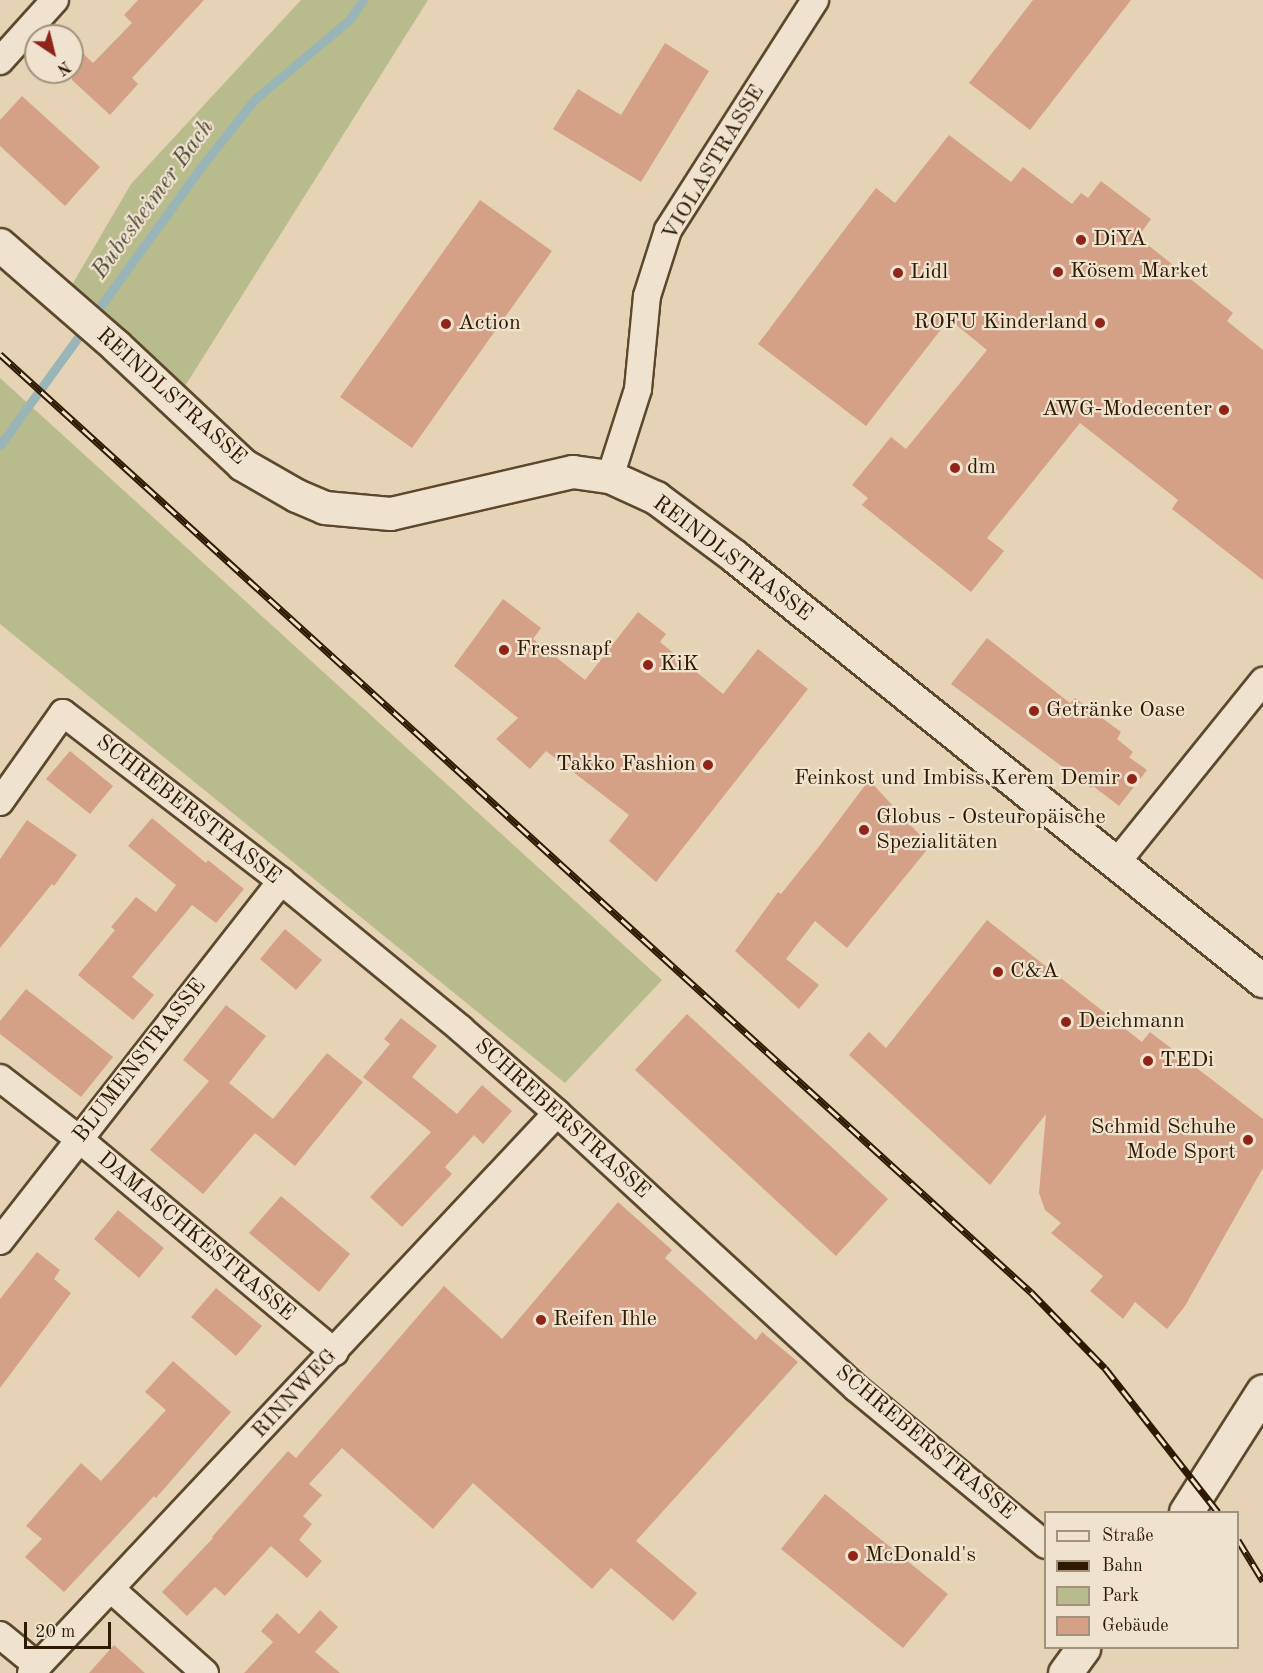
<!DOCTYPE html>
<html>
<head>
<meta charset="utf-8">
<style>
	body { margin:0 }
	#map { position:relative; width:1263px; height:1673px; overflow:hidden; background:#e6d3b5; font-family:"Old Standard TT",serif }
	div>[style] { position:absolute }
	.green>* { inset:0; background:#b8bb8b }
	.stream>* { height:9px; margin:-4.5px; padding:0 4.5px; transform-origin:4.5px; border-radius:4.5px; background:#9ab5b8 }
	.building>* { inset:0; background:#d4a186 }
	.roads { filter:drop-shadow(2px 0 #5d482d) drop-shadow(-2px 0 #5d482d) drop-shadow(0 2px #5d482d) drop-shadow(0 -2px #5d482d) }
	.minor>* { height:26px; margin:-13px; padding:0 13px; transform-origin:13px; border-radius:13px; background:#efe2cf }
	.tertiary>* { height:32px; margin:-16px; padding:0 16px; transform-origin:16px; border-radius:16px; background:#efe2cf }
	.secondary>* { height:33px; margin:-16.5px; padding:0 16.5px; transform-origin:16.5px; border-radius:16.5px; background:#efe2cf }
	.rail>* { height:7px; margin-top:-3.5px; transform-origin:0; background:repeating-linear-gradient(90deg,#efe2cf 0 14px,#2f1900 0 28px); box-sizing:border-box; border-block:2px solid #2f1900 }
	.dots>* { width:16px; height:16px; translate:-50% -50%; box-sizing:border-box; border:3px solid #efe2cf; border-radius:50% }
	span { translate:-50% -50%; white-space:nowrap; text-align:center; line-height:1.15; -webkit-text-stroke:4.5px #efe2cf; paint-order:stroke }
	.street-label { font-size:22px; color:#2f1900 }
	.poi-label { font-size:22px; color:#2f1900 }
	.left { translate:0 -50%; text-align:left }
	.right { translate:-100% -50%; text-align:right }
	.water-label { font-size:24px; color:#4f4837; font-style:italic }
	.legend { position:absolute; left:1044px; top:1511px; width:195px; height:138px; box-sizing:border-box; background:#efe2cf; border:2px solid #a2927c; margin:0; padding:8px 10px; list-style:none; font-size:18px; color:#2f1900 }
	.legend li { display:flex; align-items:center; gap:12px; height:30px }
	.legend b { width:30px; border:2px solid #a2927c }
	.north { position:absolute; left:24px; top:24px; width:60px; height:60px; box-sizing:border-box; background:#efe2cf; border:2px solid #a2927c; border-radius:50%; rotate:145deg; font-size:16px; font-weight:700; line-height:24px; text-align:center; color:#2f1900 }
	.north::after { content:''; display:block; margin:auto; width:21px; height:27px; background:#8f2418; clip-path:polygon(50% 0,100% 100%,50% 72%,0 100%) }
	.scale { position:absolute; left:24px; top:1622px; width:87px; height:27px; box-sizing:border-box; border:3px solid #2f1900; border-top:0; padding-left:8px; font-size:18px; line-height:21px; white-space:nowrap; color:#2f1900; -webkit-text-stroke:4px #efe2cf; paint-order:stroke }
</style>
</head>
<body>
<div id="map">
	<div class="green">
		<div style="clip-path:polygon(301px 0,428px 0,185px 386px,69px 290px,131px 184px)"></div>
		<div style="clip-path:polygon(0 378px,662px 980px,565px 1083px,0 624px)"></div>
	</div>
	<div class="stream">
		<div style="left:0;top:445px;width:338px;rotate:-54.1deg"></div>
		<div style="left:198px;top:171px;width:90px;rotate:-51.7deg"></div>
		<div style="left:254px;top:100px;width:124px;rotate:-40.1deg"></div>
		<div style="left:349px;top:20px;width:24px;rotate:-55deg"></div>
	</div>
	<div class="building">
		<div style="clip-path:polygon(138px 0,204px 0,132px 78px,138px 84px,110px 115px,72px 80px,72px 43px,93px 63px,132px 23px,124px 15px)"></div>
		<div style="clip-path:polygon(1033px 0,1131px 0,1030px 130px,969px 83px)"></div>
		<div style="clip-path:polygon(665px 43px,709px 71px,641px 182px,553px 129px,578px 89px,621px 115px)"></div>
		<div style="clip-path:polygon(22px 96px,100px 167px,65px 206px,0 146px,0 120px)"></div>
		<div style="clip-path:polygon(949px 135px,1011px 182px,1023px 167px,1072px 204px,1081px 193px,1088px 198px,1101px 181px,1151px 219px,1138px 237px,1233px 313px,1227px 321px,1263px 350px,1263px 580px,1172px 509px,1178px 500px,1080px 423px,987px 538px,1004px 551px,971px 592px,862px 505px,868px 498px,852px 485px,891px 437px,906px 449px,987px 350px,949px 319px,866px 426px,758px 344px,876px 188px,895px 203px)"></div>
		<div style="clip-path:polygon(480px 200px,552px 251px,412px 448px,340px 397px)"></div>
		<div style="clip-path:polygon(503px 599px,541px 628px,533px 639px,585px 680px,638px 612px,666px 634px,660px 642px,723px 694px,758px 649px,808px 689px,656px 882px,609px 841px,629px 815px,546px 751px,530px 769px,496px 739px,518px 718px,454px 666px)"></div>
		<div style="clip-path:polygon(987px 638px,1070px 703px,1075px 698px,1121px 732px,1117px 739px,1133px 752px,1129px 757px,1147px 770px,1119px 806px,1093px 786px,1091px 788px,951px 684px)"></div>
		<div style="clip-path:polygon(70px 751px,113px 786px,90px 814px,46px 779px)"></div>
		<div style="clip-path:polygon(869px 780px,930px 846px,847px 948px,815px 921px,786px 959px,819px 985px,799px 1009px,735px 951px,778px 892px,781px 894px,821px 844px)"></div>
		<div style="clip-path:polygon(152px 818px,206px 863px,208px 860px,244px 889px,216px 923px,192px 905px,132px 977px,154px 995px,133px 1020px,78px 975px,115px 930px,111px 927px,136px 897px,156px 912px,176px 885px,128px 846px)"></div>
		<div style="clip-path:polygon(27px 820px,77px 855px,54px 886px,52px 884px,0 948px,0 859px)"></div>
		<div style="clip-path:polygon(987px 920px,1142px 1042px,1150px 1032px,1263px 1119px,1263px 1168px,1185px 1306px,1167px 1329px,1135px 1302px,1123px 1319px,1090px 1291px,1103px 1276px,1051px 1233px,1061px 1223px,1045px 1210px,1039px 1193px,1046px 1114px,990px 1185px,849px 1055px,869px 1032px,886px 1048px)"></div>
		<div style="clip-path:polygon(285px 929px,322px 960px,296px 990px,260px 959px)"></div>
		<div style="clip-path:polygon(26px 989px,113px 1057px,81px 1097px,0 1034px,0 1021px)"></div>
		<div style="clip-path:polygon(226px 1005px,266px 1036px,229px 1083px,273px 1119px,327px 1053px,363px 1082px,295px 1166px,255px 1133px,203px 1194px,150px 1150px,209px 1081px,183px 1060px)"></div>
		<div style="clip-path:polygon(687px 1014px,888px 1199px,836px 1256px,635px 1070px)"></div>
		<div style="clip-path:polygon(401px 1018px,437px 1046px,412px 1077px,457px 1114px,482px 1085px,512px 1111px,483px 1144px,474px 1135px,445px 1167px,452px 1174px,402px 1227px,370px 1197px,431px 1132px,363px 1077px,390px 1044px,384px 1039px)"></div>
		<div style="clip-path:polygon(281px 1196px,350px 1254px,319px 1292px,249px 1233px)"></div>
		<div style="clip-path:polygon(618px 1202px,672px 1250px,665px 1258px,756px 1340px,762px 1332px,798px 1362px,636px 1541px,697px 1593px,673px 1621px,611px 1568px,592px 1589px,473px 1483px,433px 1529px,342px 1448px,309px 1484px,322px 1495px,303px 1516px,312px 1524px,299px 1540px,322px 1561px,307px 1578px,271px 1546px,225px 1596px,215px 1587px,187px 1616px,162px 1592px,213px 1538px,212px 1537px,288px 1451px,296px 1458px,444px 1286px,502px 1339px)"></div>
		<div style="clip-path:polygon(118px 1210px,164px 1248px,139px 1278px,94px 1239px)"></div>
		<div style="clip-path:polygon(37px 1252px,60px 1270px,54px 1279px,71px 1293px,0 1388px,0 1299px)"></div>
		<div style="clip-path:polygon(216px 1288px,262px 1326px,236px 1356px,191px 1317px)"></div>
		<div style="clip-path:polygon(173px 1361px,231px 1412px,156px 1498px,154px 1496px,64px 1592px,25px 1557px,42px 1539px,26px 1526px,81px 1463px,101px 1481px,166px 1410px,145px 1392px)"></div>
		<div style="clip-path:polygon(825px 1494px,948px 1594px,903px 1648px,781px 1549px)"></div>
		<div style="clip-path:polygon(320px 1610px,338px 1627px,315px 1652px,340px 1673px,244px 1673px,273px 1642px,261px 1631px,277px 1613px,299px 1634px)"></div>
		<div style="clip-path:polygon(114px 1645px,145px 1673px,89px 1673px)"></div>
	</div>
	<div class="roads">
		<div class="minor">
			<div style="left:0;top:61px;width:82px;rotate:-48deg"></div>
			<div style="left:610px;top:477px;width:92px;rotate:-72.3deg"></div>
			<div style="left:638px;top:389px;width:93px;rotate:-84.5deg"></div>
			<div style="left:647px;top:296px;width:69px;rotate:-72.3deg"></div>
			<div style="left:668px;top:230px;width:273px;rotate:-57.4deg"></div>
			<div style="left:0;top:802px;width:109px;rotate:-54.7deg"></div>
			<div style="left:63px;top:713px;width:275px;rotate:37.6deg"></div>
			<div style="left:281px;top:881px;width:233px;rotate:39.4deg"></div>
			<div style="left:461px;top:1029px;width:128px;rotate:41.2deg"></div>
			<div style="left:557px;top:1113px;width:406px;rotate:42.6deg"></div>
			<div style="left:856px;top:1388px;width:246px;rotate:39.6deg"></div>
			<div style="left:1117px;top:862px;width:233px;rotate:-51.1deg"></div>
			<div style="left:0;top:1078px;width:100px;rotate:37.7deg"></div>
			<div style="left:79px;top:1139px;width:333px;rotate:39.8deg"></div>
			<div style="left:0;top:1241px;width:457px;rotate:-52deg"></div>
			<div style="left:111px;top:1589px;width:126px;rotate:41.8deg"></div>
			<div style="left:0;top:1635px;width:49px;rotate:39.2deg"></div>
			<div style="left:31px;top:1673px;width:768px;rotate:-46.79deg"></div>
		</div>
		<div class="tertiary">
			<div style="left:0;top:245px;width:154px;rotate:41deg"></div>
			<div style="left:116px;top:346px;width:174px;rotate:43.1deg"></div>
			<div style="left:243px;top:465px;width:62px;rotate:29.9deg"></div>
			<div style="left:297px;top:496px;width:30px;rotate:23deg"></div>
			<div style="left:325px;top:508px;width:66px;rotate:5.2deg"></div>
			<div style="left:391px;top:514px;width:187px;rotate:-13deg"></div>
			<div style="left:573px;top:472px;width:37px;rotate:8deg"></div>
			<div style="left:610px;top:477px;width:51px;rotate:24.5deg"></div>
			<div style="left:656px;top:498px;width:97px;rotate:36.6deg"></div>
			<div style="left:734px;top:556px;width:679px;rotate:38.78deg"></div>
		</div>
		<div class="secondary">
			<div style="left:1186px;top:1512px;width:143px;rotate:-57.5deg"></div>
			<div style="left:1065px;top:1673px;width:31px;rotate:-54deg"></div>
		</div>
	</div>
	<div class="rail">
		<div style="left:0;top:354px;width:1394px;rotate:42.3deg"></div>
		<div style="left:1031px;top:1292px;width:106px;rotate:45.8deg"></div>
		<div style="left:1105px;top:1368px;width:183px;rotate:51.9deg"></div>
		<div style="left:1238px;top:1540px;width:48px;rotate:58.6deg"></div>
	</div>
	<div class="dots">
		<div style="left:1081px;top:240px;background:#8f2418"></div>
		<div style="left:1058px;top:272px;background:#8f2418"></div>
		<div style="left:898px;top:273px;background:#8f2418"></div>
		<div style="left:1100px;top:323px;background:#8f2418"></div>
		<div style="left:446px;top:324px;background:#8f2418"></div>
		<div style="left:1224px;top:410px;background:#8f2418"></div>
		<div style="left:955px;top:468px;background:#8f2418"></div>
		<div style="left:504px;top:650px;background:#8f2418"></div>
		<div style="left:648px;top:665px;background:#8f2418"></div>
		<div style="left:1034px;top:711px;background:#8f2418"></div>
		<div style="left:708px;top:765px;background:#8f2418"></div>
		<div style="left:1132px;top:779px;background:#8f2418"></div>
		<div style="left:864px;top:830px;background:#8f2418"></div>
		<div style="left:998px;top:972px;background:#8f2418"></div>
		<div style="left:1066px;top:1022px;background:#8f2418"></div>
		<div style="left:1148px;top:1061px;background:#8f2418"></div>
		<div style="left:1248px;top:1140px;background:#8f2418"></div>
		<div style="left:541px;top:1320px;background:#8f2418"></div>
		<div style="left:853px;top:1556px;background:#8f2418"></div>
	</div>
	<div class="street-label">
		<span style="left:714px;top:163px;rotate:-59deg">VIOLASTRASSE</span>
		<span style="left:171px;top:397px;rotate:42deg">REINDLSTRASSE</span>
		<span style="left:732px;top:559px;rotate:37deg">REINDLSTRASSE</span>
		<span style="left:188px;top:810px;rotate:38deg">SCHREBERSTRASSE</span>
		<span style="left:140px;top:1061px;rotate:-52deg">BLUMENSTRASSE</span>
		<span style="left:562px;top:1119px;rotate:42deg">SCHREBERSTRASSE</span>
		<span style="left:196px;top:1237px;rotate:40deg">DAMASCHKESTRASSE</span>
		<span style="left:295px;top:1394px;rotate:-47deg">RINNWEG</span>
		<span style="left:925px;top:1443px;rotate:40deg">SCHREBERSTRASSE</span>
	</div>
	<div class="poi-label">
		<span class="left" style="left:1093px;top:240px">DiYA</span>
		<span class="left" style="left:1070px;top:272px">Kösem Market</span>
		<span class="left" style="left:910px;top:273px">Lidl</span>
		<span class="right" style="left:1088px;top:323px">ROFU Kinderland</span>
		<span class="left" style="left:458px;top:324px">Action</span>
		<span class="right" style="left:1212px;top:410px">AWG-Modecenter</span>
		<span class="left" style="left:967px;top:468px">dm</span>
		<span class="left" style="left:516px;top:650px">Fressnapf</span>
		<span class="left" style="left:660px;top:665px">KiK</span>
		<span class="left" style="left:1046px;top:711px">Getränke Oase</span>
		<span class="right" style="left:696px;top:765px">Takko Fashion</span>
		<span class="right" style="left:1120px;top:779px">Feinkost und Imbiss Kerem Demir</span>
		<span class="left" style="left:876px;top:830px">Globus - Osteuropäische<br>Spezialitäten</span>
		<span class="left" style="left:1010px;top:972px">C&amp;A</span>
		<span class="left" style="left:1078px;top:1022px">Deichmann</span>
		<span class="left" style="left:1160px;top:1061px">TEDi</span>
		<span class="right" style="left:1236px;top:1140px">Schmid Schuhe<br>Mode Sport</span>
		<span class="left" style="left:553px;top:1320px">Reifen Ihle</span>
		<span class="left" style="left:865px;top:1556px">McDonald's</span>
	</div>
	<div class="water-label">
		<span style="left:154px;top:200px;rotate:-54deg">Bubesheimer Bach</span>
	</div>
	<ul class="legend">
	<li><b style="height:8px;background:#efe2cf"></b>Straße</li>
	<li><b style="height:8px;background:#2f1900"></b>Bahn</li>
	<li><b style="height:16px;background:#b8bb8b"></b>Park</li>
	<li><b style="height:16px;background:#d4a186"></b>Gebäude</li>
	</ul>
	<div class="north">N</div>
	<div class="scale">20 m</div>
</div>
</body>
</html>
